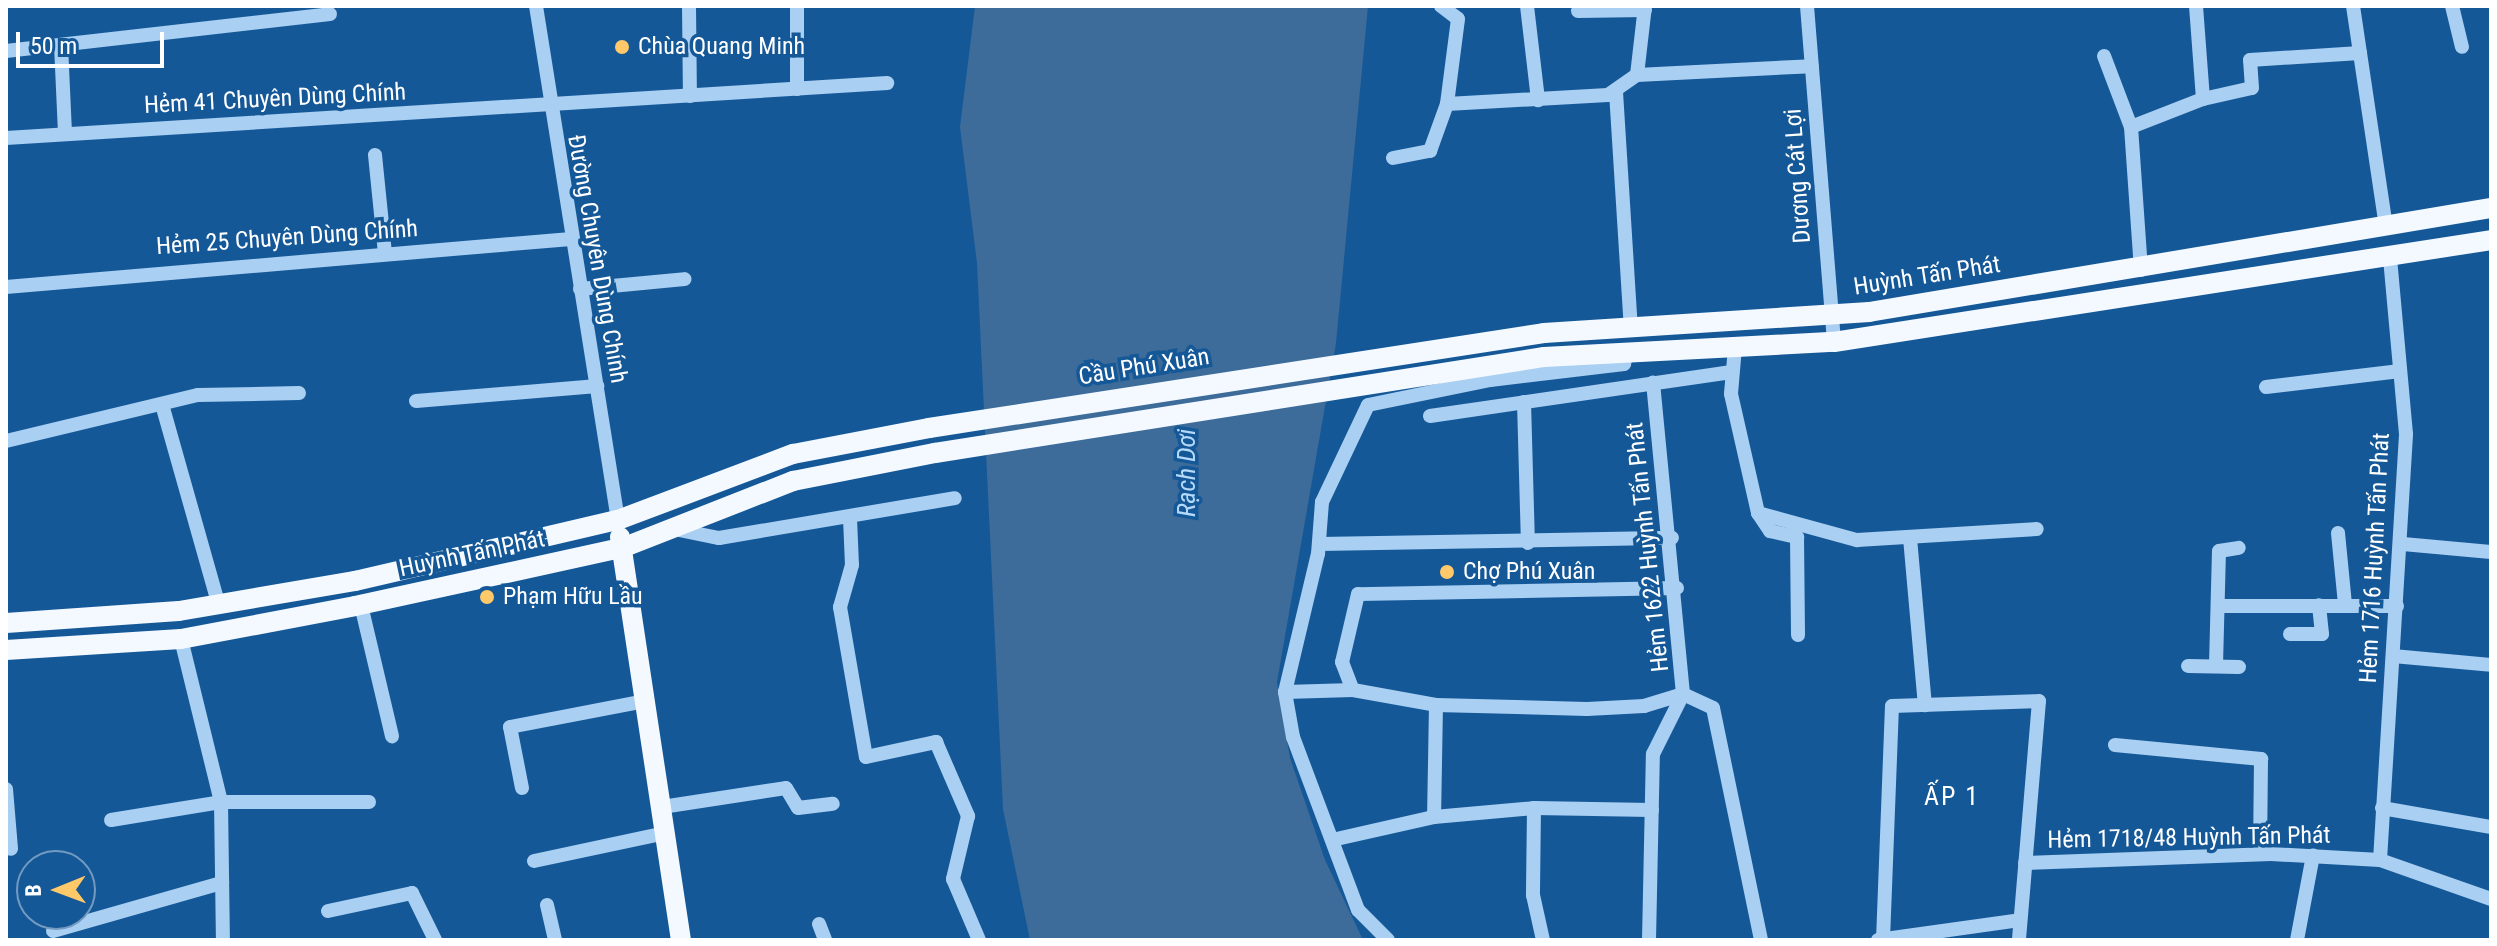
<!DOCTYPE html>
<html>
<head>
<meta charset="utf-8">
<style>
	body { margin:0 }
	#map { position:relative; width:2497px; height:946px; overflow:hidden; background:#155898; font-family:"Roboto Condensed",sans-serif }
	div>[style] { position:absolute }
	.water>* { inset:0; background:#3d6c9a }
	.minor>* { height:14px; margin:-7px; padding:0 7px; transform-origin:7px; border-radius:7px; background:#a9cff2 }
	.major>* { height:20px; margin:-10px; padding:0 10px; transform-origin:10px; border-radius:10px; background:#f4f9ff }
	.dots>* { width:22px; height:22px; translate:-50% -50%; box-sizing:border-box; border:4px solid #155898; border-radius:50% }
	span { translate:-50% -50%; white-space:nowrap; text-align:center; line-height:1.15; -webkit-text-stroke:7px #155898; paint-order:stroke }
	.poi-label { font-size:24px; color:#fff }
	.left { translate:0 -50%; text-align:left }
	.street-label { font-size:24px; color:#fff }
	.water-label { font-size:26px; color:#b5d9f9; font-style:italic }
	.neighbourhood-label { font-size:26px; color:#fff; letter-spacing:2px }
	.frame { position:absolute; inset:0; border:8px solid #fff; pointer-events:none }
	.north { position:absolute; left:16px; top:850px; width:80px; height:80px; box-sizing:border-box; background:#155898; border:2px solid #739bc1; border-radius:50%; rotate:269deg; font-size:22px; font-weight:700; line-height:32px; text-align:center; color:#fff }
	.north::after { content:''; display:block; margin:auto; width:28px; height:36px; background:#ffc96a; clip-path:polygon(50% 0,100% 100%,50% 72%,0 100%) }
	.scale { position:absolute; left:16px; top:32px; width:148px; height:36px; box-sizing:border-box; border:4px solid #fff; border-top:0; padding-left:10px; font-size:24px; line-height:28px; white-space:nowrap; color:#fff; -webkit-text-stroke:6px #155898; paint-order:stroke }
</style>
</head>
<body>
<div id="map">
	<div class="water">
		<div style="clip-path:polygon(975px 6px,1368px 6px,1336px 343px,1277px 682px,1290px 758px,1325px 860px,1363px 940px,1030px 940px,1003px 809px,977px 263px,960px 127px)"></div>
	</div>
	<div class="minor">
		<div style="left:536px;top:6px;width:520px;rotate:80.94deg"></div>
		<div style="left:689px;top:6px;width:90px;rotate:89.4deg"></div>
		<div style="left:797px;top:6px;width:83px;rotate:90deg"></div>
		<div style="left:1441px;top:6px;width:21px;rotate:37deg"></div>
		<div style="left:1458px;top:19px;width:86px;rotate:97.4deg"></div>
		<div style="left:1447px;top:104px;width:161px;rotate:-3.2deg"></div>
		<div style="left:1608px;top:95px;width:35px;rotate:-35deg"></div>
		<div style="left:1637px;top:75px;width:175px;rotate:-2.9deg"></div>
		<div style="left:1527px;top:6px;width:95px;rotate:83.3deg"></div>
		<div style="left:1807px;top:6px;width:337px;rotate:85.4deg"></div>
		<div style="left:2353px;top:6px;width:48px;rotate:81.5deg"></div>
		<div style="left:2452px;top:6px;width:42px;rotate:76.3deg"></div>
		<div style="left:1578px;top:11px;width:67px;rotate:-0.9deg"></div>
		<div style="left:61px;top:45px;width:88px;rotate:87.4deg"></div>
		<div style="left:6px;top:51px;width:326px;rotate:-6.5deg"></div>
		<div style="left:2104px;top:56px;width:76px;rotate:69.2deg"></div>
		<div style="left:1637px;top:75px;width:69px;rotate:-83.4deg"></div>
		<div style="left:1616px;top:92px;width:238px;rotate:86.4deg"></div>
		<div style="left:2203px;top:99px;width:50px;rotate:-12.7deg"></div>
		<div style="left:2252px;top:88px;width:28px;rotate:-94deg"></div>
		<div style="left:2250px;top:60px;width:110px;rotate:-3.6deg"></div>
		<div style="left:2360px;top:53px;width:177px;rotate:81.5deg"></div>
		<div style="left:6px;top:138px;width:883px;rotate:-3.57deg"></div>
		<div style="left:375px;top:155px;width:99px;rotate:84.2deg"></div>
		<div style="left:1393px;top:158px;width:38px;rotate:-11deg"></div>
		<div style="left:1430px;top:151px;width:50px;rotate:-70.1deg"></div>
		<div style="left:2141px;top:270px;width:143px;rotate:-94deg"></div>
		<div style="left:2131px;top:127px;width:77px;rotate:-21.3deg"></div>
		<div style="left:2203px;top:99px;width:93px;rotate:-94.3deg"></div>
		<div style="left:6px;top:287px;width:567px;rotate:-4.86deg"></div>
		<div style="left:580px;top:289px;width:105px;rotate:-5.4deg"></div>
		<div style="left:1735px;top:347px;width:47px;rotate:94.9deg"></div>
		<div style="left:1731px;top:394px;width:122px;rotate:77.2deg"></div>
		<div style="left:1758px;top:513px;width:22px;rotate:56deg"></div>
		<div style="left:1770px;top:531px;width:28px;rotate:13deg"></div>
		<div style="left:1797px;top:537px;width:98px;rotate:89.4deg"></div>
		<div style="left:2266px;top:387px;width:135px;rotate:-6.8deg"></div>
		<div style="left:416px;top:401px;width:182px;rotate:-4.7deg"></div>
		<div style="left:1524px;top:402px;width:141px;rotate:88.4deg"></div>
		<div style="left:163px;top:408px;width:203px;rotate:74.2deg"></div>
		<div style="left:1430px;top:416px;width:303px;rotate:-8.3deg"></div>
		<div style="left:6px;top:441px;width:197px;rotate:-13.5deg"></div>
		<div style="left:198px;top:395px;width:101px;rotate:-1.1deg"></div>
		<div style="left:1758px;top:513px;width:103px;rotate:15.3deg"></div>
		<div style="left:1857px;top:540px;width:180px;rotate:-3.5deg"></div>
		<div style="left:850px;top:518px;width:47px;rotate:87.6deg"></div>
		<div style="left:852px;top:565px;width:44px;rotate:105.9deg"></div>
		<div style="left:840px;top:607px;width:152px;rotate:80.2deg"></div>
		<div style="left:866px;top:757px;width:72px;rotate:-12.1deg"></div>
		<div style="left:936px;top:742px;width:81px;rotate:66.6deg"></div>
		<div style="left:968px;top:816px;width:65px;rotate:103.4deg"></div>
		<div style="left:953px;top:879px;width:66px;rotate:66.9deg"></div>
		<div style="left:679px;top:530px;width:41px;rotate:11.3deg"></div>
		<div style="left:719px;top:538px;width:239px;rotate:-9.6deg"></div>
		<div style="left:2338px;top:533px;width:71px;rotate:84.4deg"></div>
		<div style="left:1910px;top:538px;width:168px;rotate:84.9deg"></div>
		<div style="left:1319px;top:544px;width:353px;rotate:-1deg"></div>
		<div style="left:2403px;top:544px;width:88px;rotate:5.2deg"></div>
		<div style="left:1677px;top:588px;width:319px;rotate:178.9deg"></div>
		<div style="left:1358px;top:594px;width:70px;rotate:103.2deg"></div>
		<div style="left:1342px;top:662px;width:30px;rotate:69deg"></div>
		<div style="left:1353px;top:690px;width:84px;rotate:10.2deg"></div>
		<div style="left:1436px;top:705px;width:151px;rotate:1.5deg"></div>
		<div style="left:1587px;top:709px;width:57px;rotate:-3deg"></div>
		<div style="left:1644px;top:706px;width:41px;rotate:-17.1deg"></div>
		<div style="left:1683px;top:694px;width:33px;rotate:25deg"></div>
		<div style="left:1713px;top:708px;width:237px;rotate:78.3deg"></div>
		<div style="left:361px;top:605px;width:135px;rotate:76.7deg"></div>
		<div style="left:2218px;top:606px;width:179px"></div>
		<div style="left:2290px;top:634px;width:32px"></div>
		<div style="left:2322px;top:634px;width:29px;rotate:-96deg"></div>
		<div style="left:181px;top:639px;width:168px;rotate:76.2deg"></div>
		<div style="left:221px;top:802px;width:138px;rotate:89.2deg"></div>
		<div style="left:2393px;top:656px;width:98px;rotate:5.2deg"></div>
		<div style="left:2216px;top:665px;width:114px;rotate:-88.5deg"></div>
		<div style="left:2219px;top:551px;width:20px;rotate:-9deg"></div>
		<div style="left:2188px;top:666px;width:51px;rotate:1.1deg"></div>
		<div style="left:1285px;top:692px;width:68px;rotate:-1.7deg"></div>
		<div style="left:1436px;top:705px;width:112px;rotate:91deg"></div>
		<div style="left:1434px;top:817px;width:100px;rotate:-5.1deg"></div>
		<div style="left:1534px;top:808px;width:118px;rotate:1deg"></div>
		<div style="left:2115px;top:745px;width:147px;rotate:5.5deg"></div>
		<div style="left:2261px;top:759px;width:95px;rotate:90.6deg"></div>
		<div style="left:522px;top:788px;width:62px;rotate:-101.1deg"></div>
		<div style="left:510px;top:727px;width:137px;rotate:-10.9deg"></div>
		<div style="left:6px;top:789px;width:60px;rotate:85.2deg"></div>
		<div style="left:662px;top:807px;width:125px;rotate:-8.7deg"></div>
		<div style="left:786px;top:788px;width:23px;rotate:59deg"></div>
		<div style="left:798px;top:808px;width:35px;rotate:-7deg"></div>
		<div style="left:1534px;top:808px;width:87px;rotate:90.7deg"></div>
		<div style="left:1533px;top:895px;width:46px;rotate:77.5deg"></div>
		<div style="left:2382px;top:808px;width:111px;rotate:9.9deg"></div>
		<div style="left:111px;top:820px;width:111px;rotate:-9.3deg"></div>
		<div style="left:221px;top:802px;width:148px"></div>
		<div style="left:1332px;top:840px;width:105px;rotate:-12.7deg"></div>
		<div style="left:2380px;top:860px;width:427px;rotate:-86.5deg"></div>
		<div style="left:2406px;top:434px;width:176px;rotate:-95.2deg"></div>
		<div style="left:534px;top:861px;width:135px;rotate:-12deg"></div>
		<div style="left:2025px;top:863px;width:246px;rotate:-2.1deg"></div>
		<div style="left:2271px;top:854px;width:109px;rotate:3.2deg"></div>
		<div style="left:2380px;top:860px;width:118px;rotate:19.4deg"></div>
		<div style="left:547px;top:905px;width:36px;rotate:77deg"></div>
		<div style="left:328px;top:911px;width:86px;rotate:-12.1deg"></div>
		<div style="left:412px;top:893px;width:52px;rotate:63.9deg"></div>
		<div style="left:819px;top:924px;width:17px;rotate:69deg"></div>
		<div style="left:53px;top:931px;width:176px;rotate:-15.9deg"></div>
		<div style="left:1388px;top:940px;width:42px;rotate:-135deg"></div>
		<div style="left:1358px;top:910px;width:185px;rotate:-110.6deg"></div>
		<div style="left:1293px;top:737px;width:46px;rotate:-100.1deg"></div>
		<div style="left:1285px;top:692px;width:142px;rotate:-76.6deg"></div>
		<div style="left:1318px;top:554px;width:52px;rotate:-85.6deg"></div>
		<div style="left:1322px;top:502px;width:107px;rotate:-64.6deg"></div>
		<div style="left:1368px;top:405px;width:125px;rotate:-11.6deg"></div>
		<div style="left:1490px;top:380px;width:135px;rotate:-6.8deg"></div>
		<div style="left:1624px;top:364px;width:12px;rotate:-76deg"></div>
		<div style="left:1649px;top:940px;width:186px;rotate:-88.8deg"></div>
		<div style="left:1653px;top:754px;width:67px;rotate:-63.4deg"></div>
		<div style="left:1683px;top:694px;width:313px;rotate:-95.5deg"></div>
		<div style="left:1878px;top:940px;width:143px;rotate:-8deg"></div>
		<div style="left:1883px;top:940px;width:234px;rotate:-87.8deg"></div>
		<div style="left:1892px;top:706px;width:147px;rotate:-1.9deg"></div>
		<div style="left:2039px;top:701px;width:240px;rotate:94.8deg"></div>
		<div style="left:2297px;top:940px;width:86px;rotate:-79.3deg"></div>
	</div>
	<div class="major">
		<div style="left:620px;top:537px;width:408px;rotate:81.4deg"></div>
		<div style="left:6px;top:623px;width:173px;rotate:-4deg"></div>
		<div style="left:179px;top:611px;width:179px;rotate:-9.7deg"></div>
		<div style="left:355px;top:581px;width:270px;rotate:-13.1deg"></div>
		<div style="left:618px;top:520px;width:187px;rotate:-20.7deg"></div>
		<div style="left:793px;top:454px;width:138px;rotate:-10.8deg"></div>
		<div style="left:929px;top:428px;width:622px;rotate:-8.78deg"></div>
		<div style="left:1544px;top:333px;width:326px;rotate:-3.7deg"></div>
		<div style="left:1869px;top:312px;width:631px;rotate:-9.49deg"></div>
		<div style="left:6px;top:650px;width:175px;rotate:-3.6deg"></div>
		<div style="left:181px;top:639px;width:177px;rotate:-10.7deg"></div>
		<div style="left:355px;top:606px;width:273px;rotate:-12.3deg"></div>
		<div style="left:622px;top:548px;width:184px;rotate:-21.4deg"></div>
		<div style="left:793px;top:481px;width:145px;rotate:-11.2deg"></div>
		<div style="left:935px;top:453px;width:617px;rotate:-8.96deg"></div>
		<div style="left:1544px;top:357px;width:290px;rotate:-3deg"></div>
		<div style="left:1834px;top:342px;width:665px;rotate:-8.82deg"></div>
	</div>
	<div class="dots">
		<div style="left:622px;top:47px;background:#ffc96a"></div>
		<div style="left:1447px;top:572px;background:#ffc96a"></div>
		<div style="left:487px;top:597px;background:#ffc96a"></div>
	</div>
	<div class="poi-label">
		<span class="left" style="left:638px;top:47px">Chùa Quang Minh</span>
		<span class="left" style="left:1463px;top:572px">Chợ Phú Xuân</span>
		<span class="left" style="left:503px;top:597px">Phạm Hữu Lầu</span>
	</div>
	<div class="street-label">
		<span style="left:275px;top:99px;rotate:-3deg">Hẻm 41 Chuyên Dùng Chính</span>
		<span style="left:1798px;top:176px;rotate:-94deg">Dương Cát Lợi</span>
		<span style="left:287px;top:238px;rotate:-4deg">Hẻm 25 Chuyên Dùng Chính</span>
		<span style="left:597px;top:259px;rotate:80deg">Đường Chuyên Dùng Chính</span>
		<span style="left:1927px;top:276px;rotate:-9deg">Huỳnh Tấn Phát</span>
		<span style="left:1144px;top:367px;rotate:-9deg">Cầu Phú Xuân</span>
		<span style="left:1648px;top:547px;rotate:-96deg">Hẻm 1622 Huỳnh Tấn Phát</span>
		<span style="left:472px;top:554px;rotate:-12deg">Huỳnh Tấn Phát</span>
		<span style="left:2375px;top:558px;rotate:-87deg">Hẻm 1716 Huỳnh Tấn Phát</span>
		<span style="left:2189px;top:838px;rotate:-1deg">Hẻm 1718/48 Huỳnh Tấn Phát</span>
	</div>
	<div class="water-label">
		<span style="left:1187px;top:473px;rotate:-90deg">Rạch Dơi</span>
	</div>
	<div class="neighbourhood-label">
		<span style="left:1952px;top:797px">ẤP 1</span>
	</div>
	<div class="frame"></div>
	<div class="north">B</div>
	<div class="scale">50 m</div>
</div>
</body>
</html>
